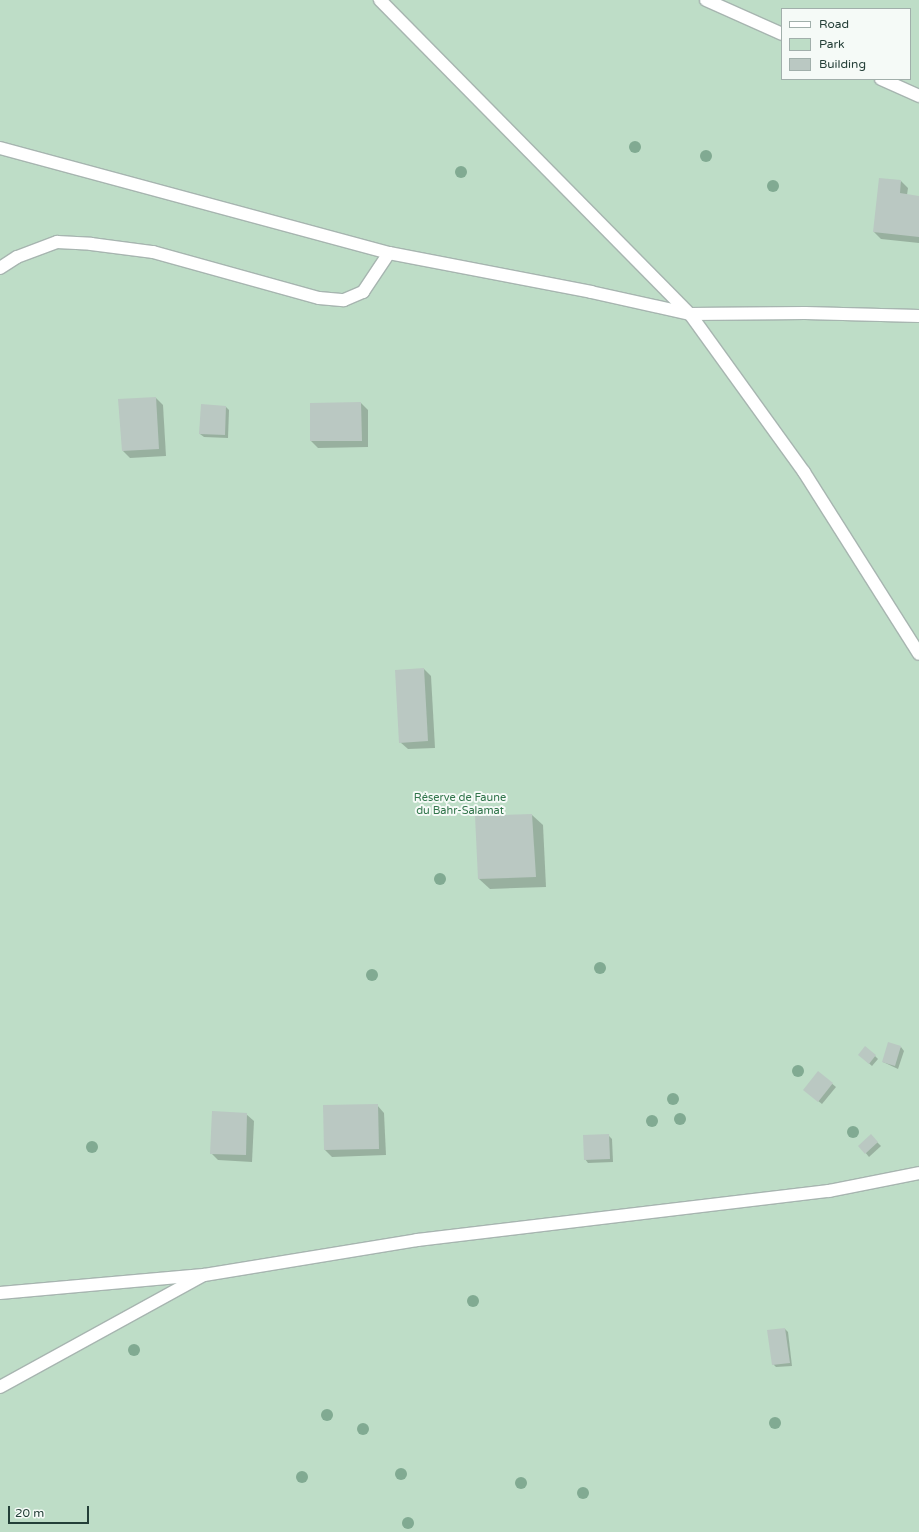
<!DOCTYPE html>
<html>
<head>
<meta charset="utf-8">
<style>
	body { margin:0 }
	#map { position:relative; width:919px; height:1532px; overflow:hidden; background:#e4ede9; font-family:"Varela Round",sans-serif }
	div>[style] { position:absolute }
	.green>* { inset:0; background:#beddc7 }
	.shadow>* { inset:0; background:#0003 }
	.building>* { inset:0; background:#bac8c2 }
	.roads { filter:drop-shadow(1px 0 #a7b5b0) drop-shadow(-1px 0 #a7b5b0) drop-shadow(0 1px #a7b5b0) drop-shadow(0 -1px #a7b5b0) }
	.minor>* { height:12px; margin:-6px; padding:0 6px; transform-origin:6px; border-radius:6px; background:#fff }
	.trees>* { width:12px; height:12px; margin:-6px; border-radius:50%; background:#81aa92 }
	span { translate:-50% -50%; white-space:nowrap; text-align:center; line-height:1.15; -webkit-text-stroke:4px #f5faf7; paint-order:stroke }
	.park-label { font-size:11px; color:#30744a }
	.legend { position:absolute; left:781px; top:8px; width:130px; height:72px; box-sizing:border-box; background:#f5faf7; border:1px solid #a1afab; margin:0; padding:5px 7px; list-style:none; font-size:12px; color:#243f38 }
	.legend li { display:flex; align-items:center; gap:8px; height:20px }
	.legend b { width:20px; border:1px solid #a1afab }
	.scale { position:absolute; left:8px; top:1506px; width:81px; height:18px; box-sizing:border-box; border:2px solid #243f38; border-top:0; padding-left:5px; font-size:12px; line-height:14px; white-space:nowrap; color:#243f38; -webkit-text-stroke:3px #f5faf7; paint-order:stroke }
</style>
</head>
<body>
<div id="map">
	<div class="green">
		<div style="clip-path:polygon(evenodd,0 0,919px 0,919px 1532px,0 1532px,0 0,782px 9px,910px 9px,910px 79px,782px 79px,782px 9px)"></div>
	</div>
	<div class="shadow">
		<div style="clip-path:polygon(901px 181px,908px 188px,907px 195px,919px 197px,919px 243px,881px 239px,874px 232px)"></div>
		<div style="clip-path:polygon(156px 398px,163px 405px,166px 456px,130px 458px,123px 451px)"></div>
		<div style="clip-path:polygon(361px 403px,368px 410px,368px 447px,318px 448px,311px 441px)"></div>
		<div style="clip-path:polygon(226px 407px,229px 410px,228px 438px,204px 437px,200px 434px)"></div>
		<div style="clip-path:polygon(424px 669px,431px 676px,435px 748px,408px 749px,400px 742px)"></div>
		<div style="clip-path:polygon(532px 815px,543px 825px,546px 887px,490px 889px,479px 879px)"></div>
		<div style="clip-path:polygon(901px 1047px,904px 1051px,898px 1069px,883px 1062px)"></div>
		<div style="clip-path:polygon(875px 1056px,878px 1059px,872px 1066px,863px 1058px)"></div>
		<div style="clip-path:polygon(818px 1072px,836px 1087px,822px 1104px,808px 1093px)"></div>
		<div style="clip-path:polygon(377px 1105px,384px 1113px,386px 1155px,332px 1157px,325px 1150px)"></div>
		<div style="clip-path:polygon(246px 1114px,254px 1121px,252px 1162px,218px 1160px,211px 1153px)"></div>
		<div style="clip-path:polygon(608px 1135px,612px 1139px,613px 1162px,588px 1163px,585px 1159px)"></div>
		<div style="clip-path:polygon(871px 1136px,881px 1146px,869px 1157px,860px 1146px)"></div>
		<div style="clip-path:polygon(785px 1329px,788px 1332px,792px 1366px,776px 1367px,773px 1364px)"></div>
	</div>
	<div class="building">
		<div style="clip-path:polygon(879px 178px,901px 180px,900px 193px,919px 196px,919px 237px,873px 232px)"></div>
		<div style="clip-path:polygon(156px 397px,159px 449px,122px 451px,118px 399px)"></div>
		<div style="clip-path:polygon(361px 402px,362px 441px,310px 441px,310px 403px)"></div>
		<div style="clip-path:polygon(201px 404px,226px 406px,225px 435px,199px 434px)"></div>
		<div style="clip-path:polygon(424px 668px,428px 741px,399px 743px,395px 670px)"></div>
		<div style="clip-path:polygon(532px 814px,536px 877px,478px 879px,475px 816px)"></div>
		<div style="clip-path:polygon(888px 1042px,901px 1046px,895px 1066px,882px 1062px)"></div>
		<div style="clip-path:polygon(865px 1046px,876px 1055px,869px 1064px,858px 1055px)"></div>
		<div style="clip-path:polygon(818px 1071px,833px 1083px,818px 1102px,803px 1090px)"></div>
		<div style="clip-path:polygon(378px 1104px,379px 1149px,324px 1150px,323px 1105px)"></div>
		<div style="clip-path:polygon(212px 1111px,247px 1113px,246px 1155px,210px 1154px)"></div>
		<div style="clip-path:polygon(609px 1134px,610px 1159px,584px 1160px,583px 1135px)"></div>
		<div style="clip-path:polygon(871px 1134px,878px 1142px,865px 1154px,858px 1146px)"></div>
		<div style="clip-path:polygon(785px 1328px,790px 1363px,772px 1365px,767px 1330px)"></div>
	</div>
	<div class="roads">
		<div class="minor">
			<div style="left:380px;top:0;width:441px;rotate:45.4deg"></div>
			<div style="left:690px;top:314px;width:195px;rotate:54.2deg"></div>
			<div style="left:804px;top:472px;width:215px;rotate:57.7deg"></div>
			<div style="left:706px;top:0;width:83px;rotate:24.1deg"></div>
			<div style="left:881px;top:79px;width:42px;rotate:24.1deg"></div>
			<div style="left:0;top:148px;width:403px;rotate:15.1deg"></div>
			<div style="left:389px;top:253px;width:206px;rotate:10.9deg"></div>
			<div style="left:591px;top:292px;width:101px;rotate:12.5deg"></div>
			<div style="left:690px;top:314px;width:115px;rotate:-0.5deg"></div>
			<div style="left:805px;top:313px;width:114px;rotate:1.5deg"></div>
			<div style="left:0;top:268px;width:20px;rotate:-33deg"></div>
			<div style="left:17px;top:257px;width:43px;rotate:-20.6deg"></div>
			<div style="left:57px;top:242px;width:34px;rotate:3deg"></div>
			<div style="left:91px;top:244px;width:63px;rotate:7.4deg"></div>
			<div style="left:153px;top:252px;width:172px;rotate:15.5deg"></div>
			<div style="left:319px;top:298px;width:25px;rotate:5deg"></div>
			<div style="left:344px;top:300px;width:21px;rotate:-23deg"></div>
			<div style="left:363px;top:292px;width:47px;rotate:-56.3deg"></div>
			<div style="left:0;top:1293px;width:201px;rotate:-5.1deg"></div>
			<div style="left:0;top:1387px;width:233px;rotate:-28.8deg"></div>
			<div style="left:204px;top:1275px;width:216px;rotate:-9.3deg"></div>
			<div style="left:417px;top:1240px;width:415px;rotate:-6.8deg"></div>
			<div style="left:829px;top:1191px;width:92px;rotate:-11.3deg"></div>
		</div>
	</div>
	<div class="trees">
		<div style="left:635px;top:147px"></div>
		<div style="left:706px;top:156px"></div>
		<div style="left:461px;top:172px"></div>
		<div style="left:773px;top:186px"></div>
		<div style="left:440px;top:879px"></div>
		<div style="left:600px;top:968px"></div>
		<div style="left:372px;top:975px"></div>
		<div style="left:798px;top:1071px"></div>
		<div style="left:673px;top:1099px"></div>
		<div style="left:680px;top:1119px"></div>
		<div style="left:652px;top:1121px"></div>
		<div style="left:853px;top:1132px"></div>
		<div style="left:92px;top:1147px"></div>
		<div style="left:473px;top:1301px"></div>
		<div style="left:134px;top:1350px"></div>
		<div style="left:327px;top:1415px"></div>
		<div style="left:775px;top:1423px"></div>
		<div style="left:363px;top:1429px"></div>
		<div style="left:401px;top:1474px"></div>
		<div style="left:302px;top:1477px"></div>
		<div style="left:521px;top:1483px"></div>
		<div style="left:583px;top:1493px"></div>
		<div style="left:408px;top:1523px"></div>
	</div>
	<div class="park-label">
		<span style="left:460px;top:805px">Réserve de Faune<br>du Bahr-Salamat</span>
	</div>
	<ul class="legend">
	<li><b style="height:5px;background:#fff"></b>Road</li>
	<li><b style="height:11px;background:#beddc7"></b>Park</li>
	<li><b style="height:11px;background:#bac8c2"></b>Building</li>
	</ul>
	<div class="scale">20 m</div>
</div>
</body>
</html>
